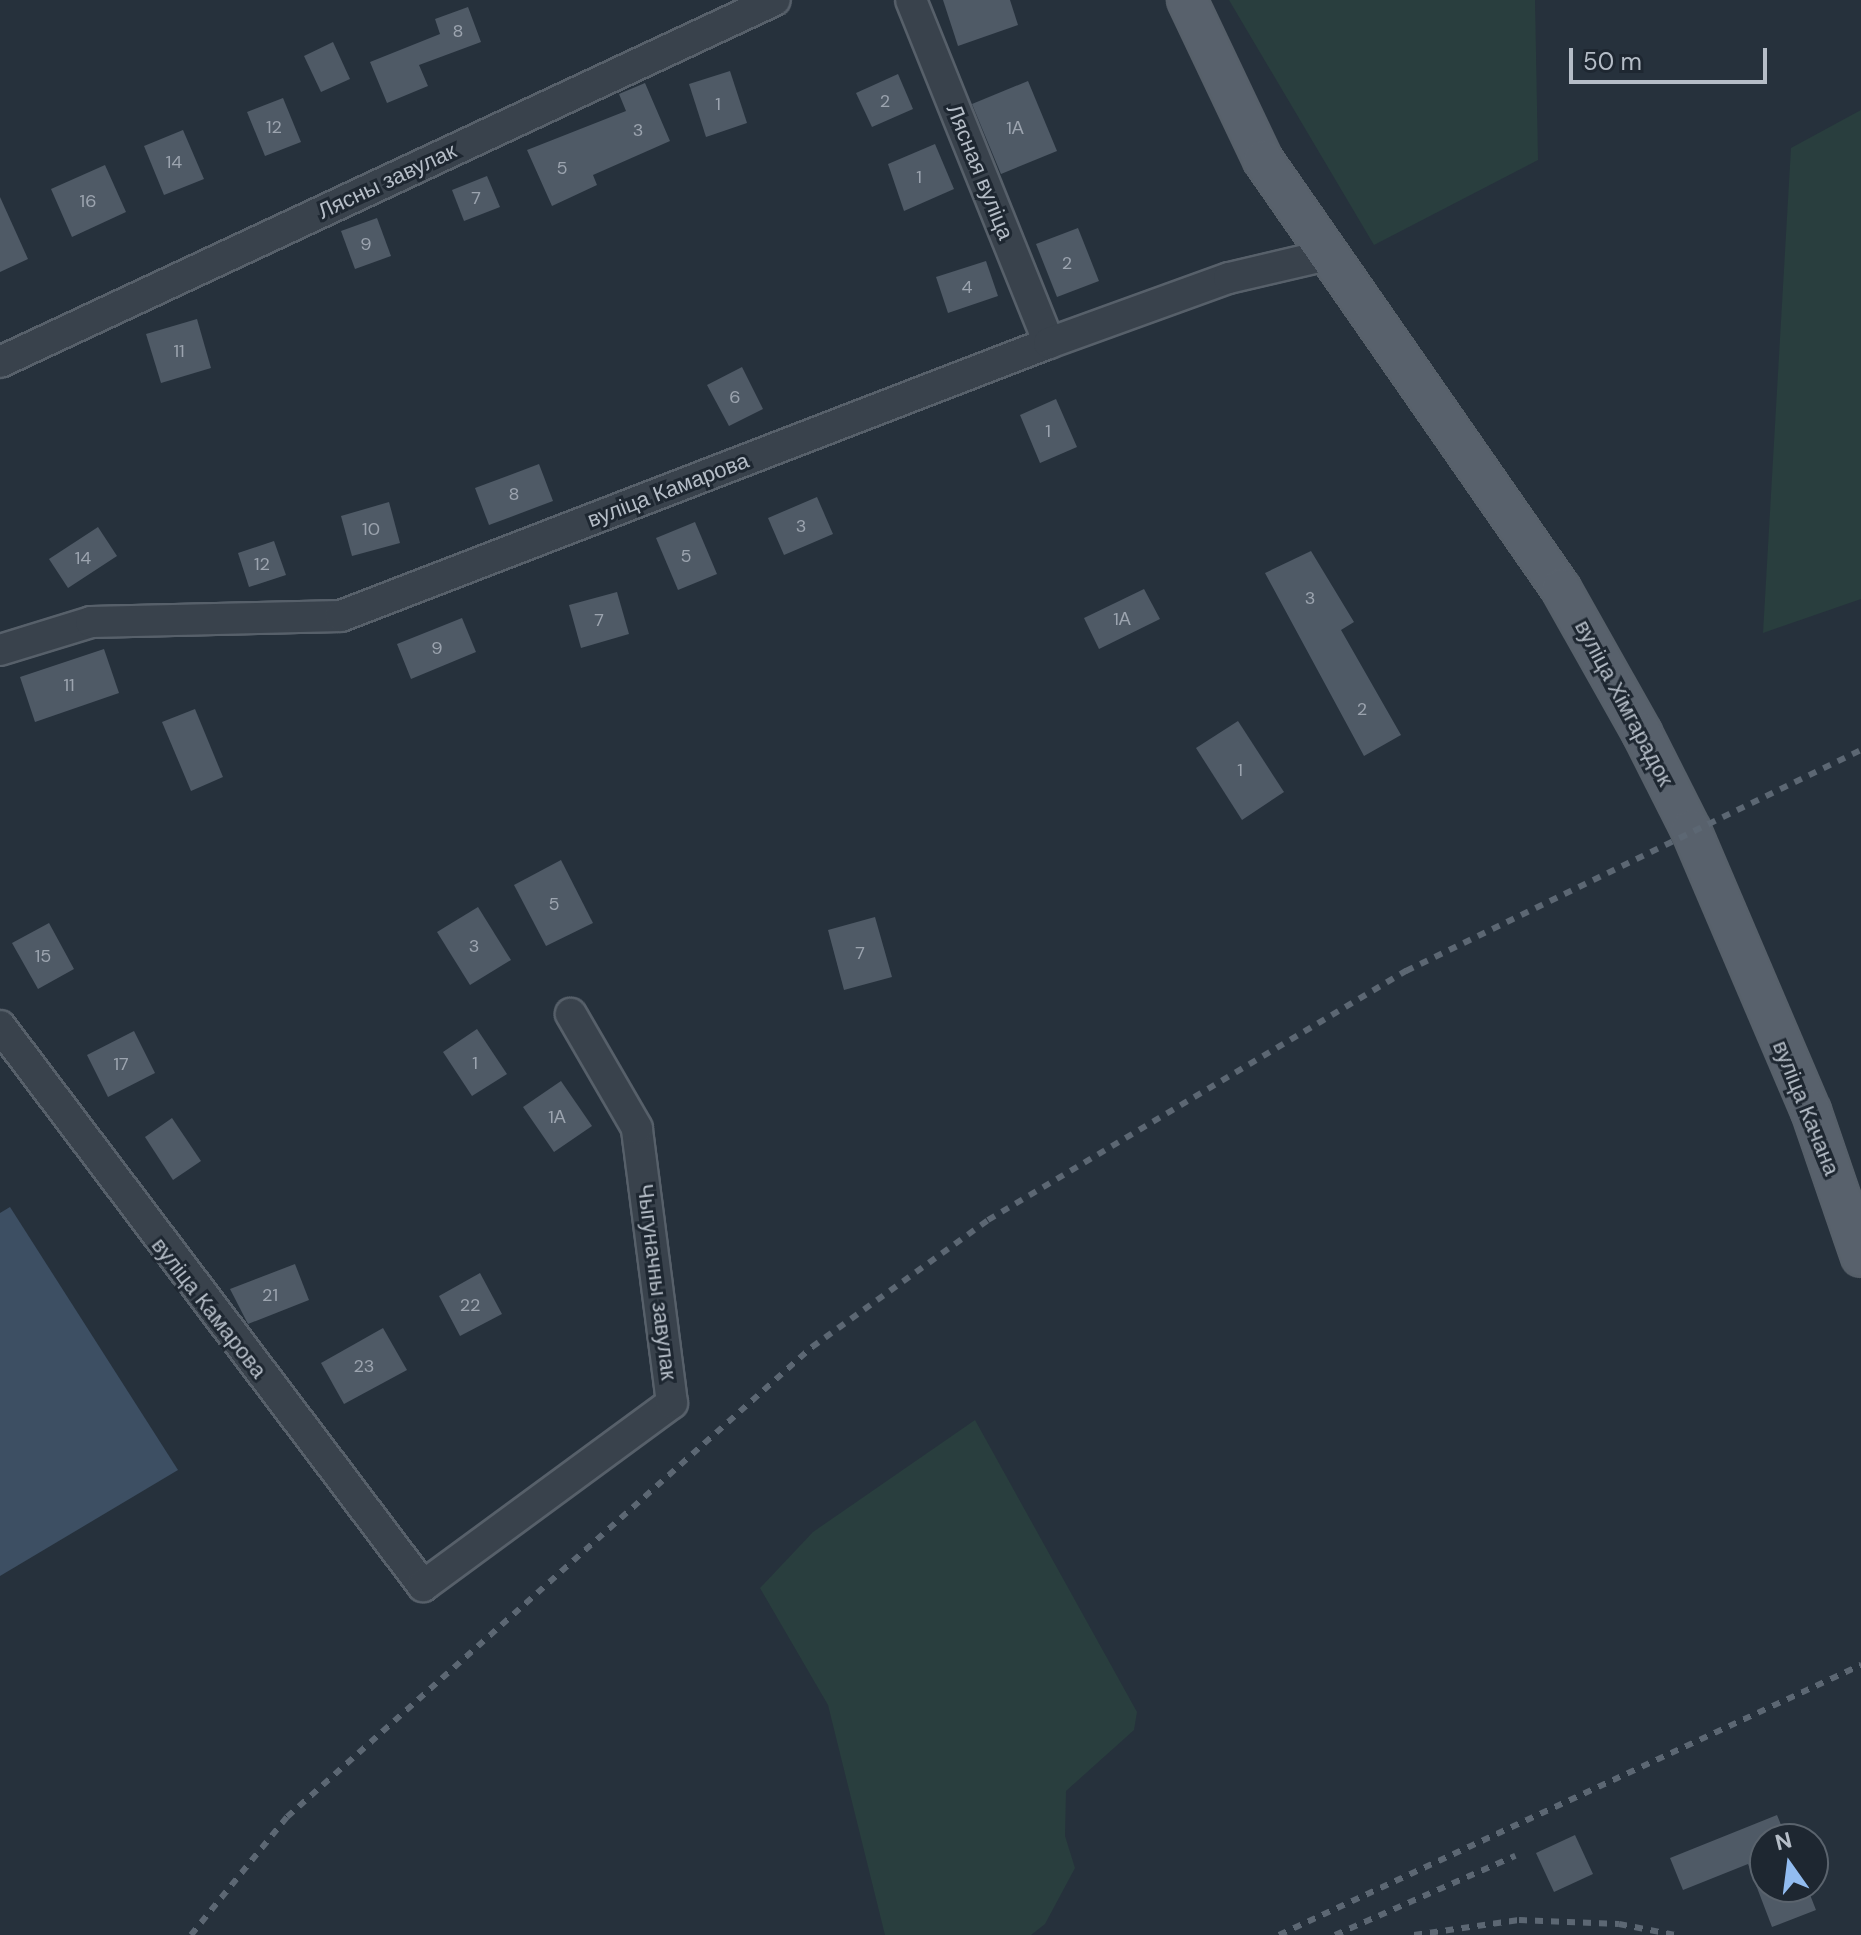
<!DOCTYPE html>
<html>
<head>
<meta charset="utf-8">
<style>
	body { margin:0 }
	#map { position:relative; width:1861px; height:1935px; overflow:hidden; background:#26313c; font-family:"DM Sans",sans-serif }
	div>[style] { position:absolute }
	.green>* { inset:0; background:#293e3e }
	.water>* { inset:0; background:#3d4f63 }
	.building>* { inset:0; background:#4f5a66 }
	.roads { filter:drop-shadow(2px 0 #57606a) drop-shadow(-2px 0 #57606a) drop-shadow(0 2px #57606a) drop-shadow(0 -2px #57606a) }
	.minor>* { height:30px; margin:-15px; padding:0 15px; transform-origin:15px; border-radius:15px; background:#39424c }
	.major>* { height:38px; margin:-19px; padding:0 19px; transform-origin:19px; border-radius:19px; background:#58616c }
	.rail>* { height:6px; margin-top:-3px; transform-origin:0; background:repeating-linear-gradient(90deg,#5c6773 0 8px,transparent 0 16px) }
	span { translate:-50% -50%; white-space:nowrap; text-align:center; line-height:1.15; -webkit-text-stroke:6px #1e2731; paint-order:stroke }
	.number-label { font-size:18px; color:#9ca4af }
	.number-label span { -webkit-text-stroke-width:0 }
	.street-label { font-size:22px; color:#b5bdc7 }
	.north { position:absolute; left:1749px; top:1823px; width:80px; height:80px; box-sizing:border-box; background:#1e2731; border:2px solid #5a636d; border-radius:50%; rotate:346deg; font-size:22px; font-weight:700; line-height:32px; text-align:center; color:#b5bdc7 }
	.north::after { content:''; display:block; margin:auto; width:28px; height:36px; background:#92bcf0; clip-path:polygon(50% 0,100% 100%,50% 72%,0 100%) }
	.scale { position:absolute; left:1569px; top:48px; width:198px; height:36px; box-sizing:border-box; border:4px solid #b5bdc7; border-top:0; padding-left:10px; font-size:24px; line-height:28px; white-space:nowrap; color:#b5bdc7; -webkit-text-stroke:6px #1e2731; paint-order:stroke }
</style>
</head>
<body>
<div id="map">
	<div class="green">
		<div style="clip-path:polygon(1229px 0,1535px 0,1538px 160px,1374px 245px)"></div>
		<div style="clip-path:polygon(1861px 110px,1861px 599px,1763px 633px,1791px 148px)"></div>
		<div style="clip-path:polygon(975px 1420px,1137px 1712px,1134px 1730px,1066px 1791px,1065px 1836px,1075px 1868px,1045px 1924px,1031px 1935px,885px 1935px,828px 1705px,760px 1588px,813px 1532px)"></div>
	</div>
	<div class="water">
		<div style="clip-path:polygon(10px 1207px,178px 1470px,0 1576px,0 1213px)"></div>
	</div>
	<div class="building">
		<div style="clip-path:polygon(943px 0,1010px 0,1018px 25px,958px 46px)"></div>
		<div style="clip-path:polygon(468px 7px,481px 42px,419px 65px,428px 86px,387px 103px,370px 62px,440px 34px,435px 19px)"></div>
		<div style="clip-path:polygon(333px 42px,350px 79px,321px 92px,304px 56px)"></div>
		<div style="clip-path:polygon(730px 71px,747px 123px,706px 137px,689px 84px)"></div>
		<div style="clip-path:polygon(898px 74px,913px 109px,872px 127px,856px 93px)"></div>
		<div style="clip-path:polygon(1028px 81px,1057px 151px,1001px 174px,972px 104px)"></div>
		<div style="clip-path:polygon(645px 83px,670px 141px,593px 175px,597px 185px,552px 206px,527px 150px,626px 111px,619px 94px)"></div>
		<div style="clip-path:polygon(283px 98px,301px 142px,265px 156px,247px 112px)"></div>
		<div style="clip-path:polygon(183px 130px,204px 179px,164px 195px,144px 146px)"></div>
		<div style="clip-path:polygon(935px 144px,954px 189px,904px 211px,888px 164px)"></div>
		<div style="clip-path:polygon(105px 165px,126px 212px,72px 237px,51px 189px)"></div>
		<div style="clip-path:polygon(487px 176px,500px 207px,464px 221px,452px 190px)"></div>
		<div style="clip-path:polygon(0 197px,28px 259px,0 272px)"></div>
		<div style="clip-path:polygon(377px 218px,391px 256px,355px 269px,341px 231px)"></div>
		<div style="clip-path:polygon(1078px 228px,1099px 281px,1057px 297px,1036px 244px)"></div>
		<div style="clip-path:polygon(986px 261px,998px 296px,948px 313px,936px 277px)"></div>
		<div style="clip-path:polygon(197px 319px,211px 368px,161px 383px,146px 334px)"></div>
		<div style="clip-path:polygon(742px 367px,763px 409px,729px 426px,707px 385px)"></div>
		<div style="clip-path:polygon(1056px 399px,1077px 447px,1040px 463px,1020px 415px)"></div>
		<div style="clip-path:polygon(539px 464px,553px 501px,489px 525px,475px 488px)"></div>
		<div style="clip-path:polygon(817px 497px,833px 534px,784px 555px,768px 518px)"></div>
		<div style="clip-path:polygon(389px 502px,400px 543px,352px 556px,341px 516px)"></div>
		<div style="clip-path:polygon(695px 522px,717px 574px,678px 590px,656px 538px)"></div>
		<div style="clip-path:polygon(98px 527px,117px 556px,68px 588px,49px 559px)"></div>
		<div style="clip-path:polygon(274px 541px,286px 575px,249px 587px,238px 553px)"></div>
		<div style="clip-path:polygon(1311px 551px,1354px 622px,1341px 630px,1401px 735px,1364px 756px,1265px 573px)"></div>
		<div style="clip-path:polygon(1144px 589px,1160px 619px,1099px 649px,1084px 618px)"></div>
		<div style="clip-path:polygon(617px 592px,629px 634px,581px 648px,569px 605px)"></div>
		<div style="clip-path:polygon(462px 618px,476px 652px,411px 679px,397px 644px)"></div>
		<div style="clip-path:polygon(104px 649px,119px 693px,35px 722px,20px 677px)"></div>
		<div style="clip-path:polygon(195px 709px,223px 777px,191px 791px,162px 722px)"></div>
		<div style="clip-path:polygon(1238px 721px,1284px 792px,1242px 820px,1196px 748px)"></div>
		<div style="clip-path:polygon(561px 860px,593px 923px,546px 946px,514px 885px)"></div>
		<div style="clip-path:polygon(478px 907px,511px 960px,470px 985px,437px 932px)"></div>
		<div style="clip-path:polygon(875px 917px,892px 977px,844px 990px,828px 930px)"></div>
		<div style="clip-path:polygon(49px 923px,74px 969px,38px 989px,12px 943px)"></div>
		<div style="clip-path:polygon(477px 1029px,507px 1074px,472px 1096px,443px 1052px)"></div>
		<div style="clip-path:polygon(134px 1031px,155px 1073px,108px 1097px,87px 1055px)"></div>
		<div style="clip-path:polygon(561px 1081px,592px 1126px,554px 1152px,523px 1107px)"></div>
		<div style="clip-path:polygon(172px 1118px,201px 1161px,173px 1180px,145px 1137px)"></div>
		<div style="clip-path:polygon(295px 1264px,309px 1300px,248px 1324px,230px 1289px)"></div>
		<div style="clip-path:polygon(480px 1273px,502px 1314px,460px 1336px,439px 1296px)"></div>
		<div style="clip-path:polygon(383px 1328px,407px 1370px,344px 1404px,321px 1363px)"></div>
		<div style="clip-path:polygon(1777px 1815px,1787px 1839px,1765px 1839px,1765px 1887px,1807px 1887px,1816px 1910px,1772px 1927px,1748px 1864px,1683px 1890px,1670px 1858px)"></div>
		<div style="clip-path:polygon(1575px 1835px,1593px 1874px,1554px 1892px,1536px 1853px)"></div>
	</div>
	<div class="roads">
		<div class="minor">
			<div style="left:911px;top:0;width:370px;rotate:68.1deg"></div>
			<div style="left:0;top:362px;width:855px;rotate:-25.04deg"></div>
			<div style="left:0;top:650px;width:95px;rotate:-17.1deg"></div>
			<div style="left:91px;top:622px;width:250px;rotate:-1.4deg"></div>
			<div style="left:341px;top:616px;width:759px;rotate:-21.09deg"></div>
			<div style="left:1049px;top:343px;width:191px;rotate:-19.9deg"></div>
			<div style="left:1229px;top:278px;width:97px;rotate:-13.2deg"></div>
			<div style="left:0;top:1026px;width:702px;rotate:52.93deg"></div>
			<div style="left:423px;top:1586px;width:309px;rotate:-36.3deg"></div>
			<div style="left:672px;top:1403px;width:277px;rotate:-97.3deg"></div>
			<div style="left:637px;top:1128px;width:132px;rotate:-120.1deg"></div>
		</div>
		<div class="major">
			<div style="left:1187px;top:0;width:177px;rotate:64.6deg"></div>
			<div style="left:1263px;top:160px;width:522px;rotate:55.21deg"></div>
			<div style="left:1561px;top:589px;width:165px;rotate:60.6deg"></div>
			<div style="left:1642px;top:733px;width:109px;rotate:63.2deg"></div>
			<div style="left:1691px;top:830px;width:306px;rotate:66.9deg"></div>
			<div style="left:1811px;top:1111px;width:154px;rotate:71.1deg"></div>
		</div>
	</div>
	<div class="rail">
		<div style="left:191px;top:1935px;width:152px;rotate:-50.9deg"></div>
		<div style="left:287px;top:1817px;width:705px;rotate:-41.84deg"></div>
		<div style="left:812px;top:1347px;width:217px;rotate:-35.8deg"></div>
		<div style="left:988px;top:1220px;width:487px;rotate:-30.8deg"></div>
		<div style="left:1406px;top:971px;width:506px;rotate:-25.91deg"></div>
		<div style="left:1279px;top:1935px;width:642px;rotate:-24.89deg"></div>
		<div style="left:1335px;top:1935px;width:197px;rotate:-23.7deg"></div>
		<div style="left:1414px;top:1935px;width:106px;rotate:-8.1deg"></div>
		<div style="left:1519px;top:1920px;width:100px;rotate:2.3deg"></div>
		<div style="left:1619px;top:1924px;width:57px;rotate:11.1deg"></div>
	</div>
	<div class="number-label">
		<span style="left:458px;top:31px">8</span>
		<span style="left:885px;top:101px">2</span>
		<span style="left:718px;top:104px">1</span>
		<span style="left:274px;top:127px">12</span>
		<span style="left:1015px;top:128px">1А</span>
		<span style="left:638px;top:130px">3</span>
		<span style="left:174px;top:162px">14</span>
		<span style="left:562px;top:168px">5</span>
		<span style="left:919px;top:177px">1</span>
		<span style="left:476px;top:198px">7</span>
		<span style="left:88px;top:201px">16</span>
		<span style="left:366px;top:244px">9</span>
		<span style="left:1067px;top:263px">2</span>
		<span style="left:967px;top:287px">4</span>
		<span style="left:179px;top:351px">11</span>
		<span style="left:735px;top:397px">6</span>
		<span style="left:1048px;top:431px">1</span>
		<span style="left:514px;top:494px">8</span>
		<span style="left:801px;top:526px">3</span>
		<span style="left:371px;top:529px">10</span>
		<span style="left:686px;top:556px">5</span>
		<span style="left:83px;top:558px">14</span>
		<span style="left:262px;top:564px">12</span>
		<span style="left:1310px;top:598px">3</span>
		<span style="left:1122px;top:619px">1А</span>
		<span style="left:599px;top:620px">7</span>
		<span style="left:437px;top:648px">9</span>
		<span style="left:69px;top:685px">11</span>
		<span style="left:1362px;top:709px">2</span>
		<span style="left:1240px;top:770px">1</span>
		<span style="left:554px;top:904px">5</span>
		<span style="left:474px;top:946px">3</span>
		<span style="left:860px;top:953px">7</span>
		<span style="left:43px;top:956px">15</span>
		<span style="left:475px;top:1063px">1</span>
		<span style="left:121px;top:1064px">17</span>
		<span style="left:557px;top:1117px">1А</span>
		<span style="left:270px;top:1295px">21</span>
		<span style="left:470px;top:1305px">22</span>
		<span style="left:364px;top:1366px">23</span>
	</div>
	<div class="street-label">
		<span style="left:980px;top:172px;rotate:68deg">Лясная вуліца</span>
		<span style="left:387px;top:181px;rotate:-25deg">Лясны завулак</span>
		<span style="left:668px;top:490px;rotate:-21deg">вуліца Камарова</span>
		<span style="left:1624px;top:703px;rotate:62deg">вуліца Хімгарадок</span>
		<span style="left:1806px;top:1108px;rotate:68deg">вуліца Качана</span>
		<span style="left:657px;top:1282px;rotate:83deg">Чыгуначны завулак</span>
		<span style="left:209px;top:1308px;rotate:52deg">вуліца Камарова</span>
	</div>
	<div class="north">N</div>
	<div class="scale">50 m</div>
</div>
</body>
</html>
